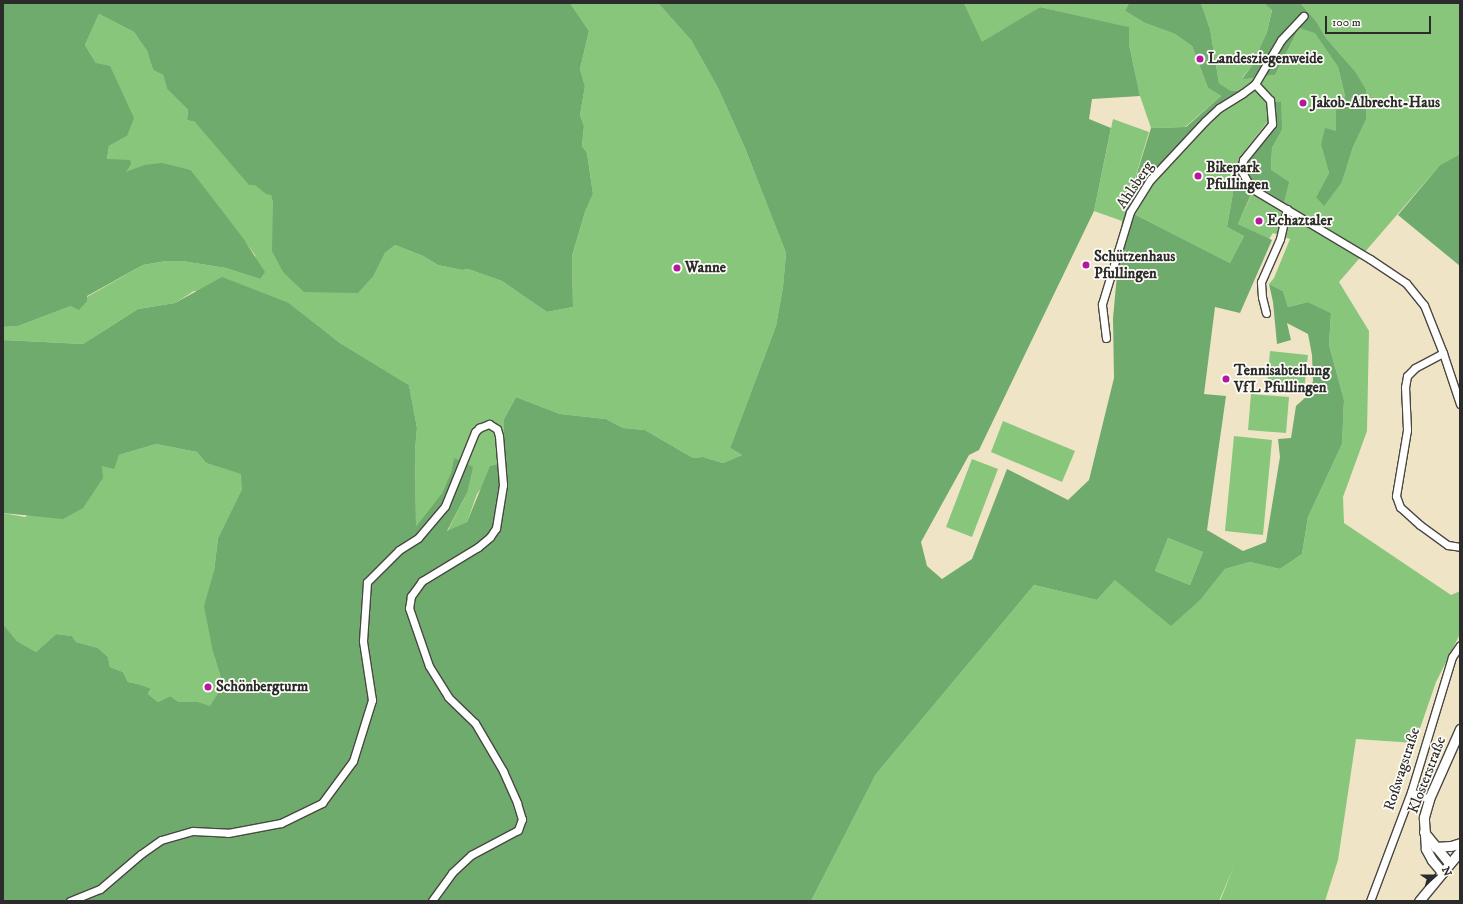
<!DOCTYPE html>
<html>
<head>
<meta charset="utf-8">
<style>
	body { margin:0 }
	#map { position:relative; width:1463px; height:904px; overflow:hidden; background:#f0e4c6; font-family:"IM FELL DW Pica",serif }
	div>[style] { position:absolute }
	.green>* { inset:0; background:#88c67c }
	.forest>* { inset:0; background:#6eab6c }
	.roads { filter:drop-shadow(1px 0 #494742) drop-shadow(-1px 0 #494742) drop-shadow(0 1px #494742) drop-shadow(0 -1px #494742) }
	.minor>* { height:7px; margin:-3.5px; padding:0 3.5px; transform-origin:3.5px; border-radius:3.5px; background:#fff }
	.major>* { height:9px; margin:-4.5px; padding:0 4.5px; transform-origin:4.5px; border-radius:4.5px; background:#fff }
	.dots>* { width:11px; height:11px; translate:-50% -50%; box-sizing:border-box; border:2px solid #fdfcf7; border-radius:50% }
	span { translate:-50% -50%; white-space:nowrap; text-align:center; line-height:1.15; -webkit-text-stroke:3.5px #fdfcf7; paint-order:stroke }
	.poi-label { font-size:15px; color:#2b2b2b; font-weight:700 }
	.left { translate:0 -50%; text-align:left }
	.street-label { font-size:15px; color:#2b2b2b }
	.frame { position:absolute; inset:0; border:4px solid #2b2b2b; pointer-events:none }
	.north { position:absolute; left:1415px; top:856px; width:40px; height:40px; -webkit-text-stroke:3px #fdfcf7; paint-order:stroke; rotate:69deg; font-size:11px; font-weight:700; line-height:16px; text-align:center; color:#2b2b2b }
	.north::after { content:''; display:block; margin:auto; width:14px; height:18px; background:#2b2b2b; clip-path:polygon(50% 0,100% 100%,50% 72%,0 100%) }
	.scale { position:absolute; left:1325px; top:16px; width:106px; height:18px; box-sizing:border-box; border:2px solid #2b2b2b; border-top:0; padding-left:5px; font-size:12px; line-height:14px; white-space:nowrap; color:#2b2b2b; -webkit-text-stroke:3px #fdfcf7; paint-order:stroke }
</style>
</head>
<body>
<div id="map">
	<div class="green">
		<div style="clip-path:polygon(570px 3px,658px 3px,691px 40px,718px 88px,745px 148px,786px 253px,783px 287px,776px 326px,730px 448px,742px 455px,723px 463px,703px 457px,693px 458px,645px 430px,623px 428px,606px 419px,560px 414px,516px 397px,504px 419px,505px 434px,499px 464px,477px 494px,467px 522px,447px 532px,467px 493px,454px 459px,451px 472px,442px 493px,416px 526px,415px 450px,417px 428px,409px 385px,340px 343px,289px 303px,194px 291px,175px 303px,138px 309px,83px 344px,3px 340px,3px 327px,18px 326px,71px 306px,143px 265px,166px 261px,182px 261px,226px 268px,260px 279px,255px 255px,191px 170px,144px 165px,126px 173px,107px 160px,109px 146px,127px 136px,96px 63px,85px 45px,99px 14px,134px 32px,147px 51px,153px 70px,163px 75px,167px 89px,188px 110px,187px 120px,195px 122px,266px 194px,271px 194px,273px 203px,374px 275px,385px 253px,395px 245px,423px 256px,438px 265px,462px 270px,468px 269px,502px 281px,547px 312px,573px 307px,572px 256px,585px 212px,593px 194px,587px 153px,582px 146px,584px 126px,580px 115px,585px 86px,580px 69px,589px 31px)"></div>
		<div style="clip-path:polygon(964px 3px,1129px 3px,1125px 11px,1145px 23px,1175px 34px,1192px 46px,1208px 88px,1221px 96px,1185px 127px,1151px 128px,1140px 96px,1129px 44px,1128px 27px,1040px 7px,982px 43px)"></div>
		<div style="clip-path:polygon(1201px 3px,1264px 3px,1272px 9px,1267px 32px,1251px 67px,1242px 78px,1275px 75px,1299px 28px,1315px 32px,1338px 67px,1345px 96px,1336px 110px,1336px 131px,1321px 145px,1329px 173px,1316px 197px,1342px 182px,1353px 147px,1366px 120px,1354px 70px,1326px 38px,1316px 21px,1300px 3px,1460px 3px,1460px 154px,1440px 165px,1339px 282px,1369px 331px,1367px 431px,1343px 497px,1344px 523px,1451px 595px,1460px 591px,1460px 634px,1436px 682px,1415px 743px,1356px 739px,1338px 860px,1325px 901px,1220px 901px,1234px 866px,1219px 901px,811px 901px,876px 774px,1034px 585px,1097px 600px,1115px 580px,1202px 598px,1225px 569px,1250px 562px,1280px 569px,1302px 554px,1308px 517px,1342px 444px,1344px 400px,1329px 345px,1331px 313px,1308px 302px,1288px 307px,1283px 291px,1269px 284px,1274px 278px,1290px 239px,1273px 233px,1269px 239px,1238px 224px,1255px 186px,1284px 201px,1271px 170px,1272px 148px,1282px 130px,1267px 102px,1267px 122px,1239px 158px,1227px 227px,1244px 236px,1230px 263px,1134px 214px,1155px 182px,1220px 111px,1254px 89px,1231px 91px,1219px 83px,1210px 29px)"></div>
		<div style="clip-path:polygon(1113px 119px,1149px 132px,1122px 221px,1094px 211px)"></div>
		<div style="clip-path:polygon(1270px 351px,1308px 355px,1304px 391px,1267px 387px)"></div>
		<div style="clip-path:polygon(1251px 394px,1289px 397px,1286px 433px,1248px 430px)"></div>
		<div style="clip-path:polygon(1003px 421px,1075px 451px,1062px 482px,991px 452px)"></div>
		<div style="clip-path:polygon(1234px 436px,1272px 440px,1263px 535px,1225px 531px)"></div>
		<div style="clip-path:polygon(156px 444px,197px 452px,206px 463px,242px 474px,242px 489px,218px 538px,214px 571px,213px 652px,223px 685px,210px 707px,198px 702px,179px 702px,170px 696px,158px 702px,148px 694px,151px 690px,138px 684px,128px 682px,123px 672px,110px 667px,108px 657px,98px 648px,76px 642px,72px 636px,56px 634px,36px 652px,17px 641px,3px 624px,3px 513px,25px 517px,119px 455px)"></div>
		<div style="clip-path:polygon(972px 459px,998px 469px,972px 537px,946px 527px)"></div>
		<div style="clip-path:polygon(1168px 538px,1203px 552px,1190px 585px,1155px 571px)"></div>
	</div>
	<div class="forest">
		<div style="clip-path:polygon(3px 3px,570px 3px,589px 31px,580px 69px,585px 86px,580px 115px,584px 126px,582px 146px,587px 153px,593px 194px,585px 212px,572px 256px,573px 307px,547px 312px,502px 281px,468px 269px,462px 270px,438px 265px,423px 256px,395px 245px,385px 253px,374px 275px,358px 293px,304px 292px,283px 272px,272px 251px,273px 203px,271px 195px,266px 194px,255px 185px,249px 185px,195px 122px,187px 120px,188px 110px,167px 89px,163px 75px,153px 70px,147px 51px,134px 32px,99px 14px,85px 45px,96px 63px,110px 66px,134px 118px,127px 136px,109px 146px,107px 159px,130px 160px,131px 164px,126px 172px,144px 165px,162px 163px,191px 170px,243px 238px,265px 272px,260px 279px,226px 268px,182px 261px,166px 261px,143px 265px,87px 296px,87px 301px,79px 310px,71px 306px,18px 326px,3px 327px)"></div>
		<div style="clip-path:polygon(evenodd,658px 3px,964px 3px,982px 42px,1040px 7px,1129px 27px,1129px 44px,1140px 96px,1092px 99px,1089px 119px,1111px 128px,1094px 211px,979px 450px,969px 455px,921px 542px,927px 566px,942px 579px,972px 559px,1007px 469px,1068px 500px,1089px 480px,1114px 378px,1113px 318px,1122px 221px,1151px 128px,1186px 127px,1221px 96px,1208px 88px,1192px 46px,1175px 34px,1145px 23px,1125px 11px,1129px 3px,1201px 3px,1210px 29px,1219px 83px,1231px 91px,1255px 89px,1220px 111px,1155px 182px,1134px 214px,1230px 263px,1244px 236px,1227px 227px,1239px 158px,1267px 123px,1267px 102px,1281px 102px,1282px 130px,1272px 148px,1271px 170px,1289px 182px,1284px 202px,1255px 185px,1238px 224px,1272px 240px,1240px 313px,1215px 307px,1204px 394px,1226px 396px,1207px 530px,1243px 551px,1266px 542px,1280px 457px,1278px 439px,1291px 438px,1296px 406px,1307px 396px,1313px 381px,1312px 355px,1308px 334px,1287px 323px,1291px 340px,1277px 344px,1273px 302px,1269px 284px,1283px 291px,1288px 307px,1308px 302px,1331px 313px,1329px 345px,1344px 400px,1342px 444px,1308px 517px,1302px 554px,1280px 569px,1250px 562px,1225px 569px,1202px 598px,1171px 626px,1115px 580px,1097px 600px,1034px 585px,876px 774px,811px 901px,3px 901px,3px 624px,17px 641px,36px 652px,56px 634px,72px 636px,76px 642px,98px 648px,108px 657px,110px 667px,123px 672px,128px 682px,138px 684px,151px 689px,148px 694px,158px 702px,170px 696px,179px 702px,198px 702px,210px 706px,223px 685px,213px 652px,204px 606px,214px 571px,218px 538px,242px 489px,241px 474px,206px 463px,197px 452px,156px 444px,119px 455px,114px 469px,102px 466px,103px 478px,83px 508px,63px 519px,3px 513px,3px 340px,83px 344px,138px 309px,175px 303px,222px 277px,289px 303px,340px 343px,409px 385px,417px 428px,415px 450px,416px 526px,442px 493px,451px 472px,454px 458px,473px 467px,467px 493px,447px 531px,467px 522px,490px 466px,499px 464px,496px 437px,504px 434px,504px 419px,516px 397px,560px 414px,606px 419px,623px 428px,645px 430px,693px 458px,703px 457px,723px 463px,742px 455px,730px 448px,776px 326px,783px 287px,786px 253px,745px 148px,718px 88px,691px 40px,658px 3px,1168px 538px,1203px 552px,1190px 585px,1155px 571px,1168px 538px)"></div>
		<div style="clip-path:polygon(1264px 3px,1300px 3px,1316px 21px,1326px 38px,1354px 70px,1366px 90px,1366px 120px,1353px 147px,1342px 182px,1324px 206px,1316px 197px,1329px 173px,1321px 145px,1325px 128px,1336px 131px,1336px 110px,1345px 96px,1338px 67px,1315px 33px,1299px 28px,1275px 75px,1242px 79px,1251px 67px,1267px 32px,1272px 10px)"></div>
		<div style="clip-path:polygon(1460px 154px,1460px 266px,1398px 215px,1440px 165px)"></div>
	</div>
	<div class="roads">
		<div class="minor">
			<div style="left:1255px;top:84px;width:22px;rotate:47deg"></div>
			<div style="left:1270px;top:100px;width:24px;rotate:85deg"></div>
			<div style="left:1272px;top:124px;width:46px;rotate:128.9deg"></div>
			<div style="left:1243px;top:160px;width:10px;rotate:101deg"></div>
			<div style="left:1241px;top:170px;width:21px;rotate:61deg"></div>
			<div style="left:1251px;top:188px;width:139px;rotate:30.8deg"></div>
			<div style="left:1370px;top:259px;width:43px;rotate:33.7deg"></div>
			<div style="left:1406px;top:283px;width:28px;rotate:51deg"></div>
			<div style="left:1424px;top:305px;width:52px;rotate:68.4deg"></div>
			<div style="left:1443px;top:353px;width:54px;rotate:71.6deg"></div>
			<div style="left:1266px;top:313px;width:16px;rotate:-104deg"></div>
			<div style="left:1262px;top:297px;width:15px;rotate:-94deg"></div>
			<div style="left:1261px;top:282px;width:47px;rotate:-66.2deg"></div>
			<div style="left:1280px;top:239px;width:31px;rotate:-77deg"></div>
			<div style="left:1106px;top:338px;width:34px;rotate:-97deg"></div>
			<div style="left:1102px;top:304px;width:96px;rotate:-73.1deg"></div>
			<div style="left:1130px;top:212px;width:39px;rotate:-58deg"></div>
			<div style="left:1151px;top:179px;width:79px;rotate:-47deg"></div>
			<div style="left:1205px;top:121px;width:19px;rotate:-43deg"></div>
			<div style="left:1219px;top:108px;width:28px;rotate:-32deg"></div>
			<div style="left:1243px;top:93px;width:15px;rotate:-37deg"></div>
			<div style="left:1255px;top:84px;width:51px;rotate:-59.4deg"></div>
			<div style="left:1281px;top:40px;width:33px;rotate:-47deg"></div>
			<div style="left:1443px;top:353px;width:32px;rotate:152deg"></div>
			<div style="left:1415px;top:368px;width:11px;rotate:135deg"></div>
			<div style="left:1407px;top:376px;width:11px;rotate:100deg"></div>
			<div style="left:1405px;top:387px;width:43px;rotate:87.3deg"></div>
			<div style="left:1407px;top:430px;width:67px;rotate:99.5deg"></div>
			<div style="left:1396px;top:496px;width:12px;rotate:70deg"></div>
			<div style="left:1400px;top:507px;width:27px;rotate:42deg"></div>
			<div style="left:1420px;top:525px;width:34px;rotate:36deg"></div>
			<div style="left:1448px;top:545px;width:12px;rotate:9deg"></div>
			<div style="left:1411px;top:792px;width:19px;rotate:21deg"></div>
			<div style="left:70px;top:901px;width:32px;rotate:-22deg"></div>
			<div style="left:100px;top:889px;width:54px;rotate:-40.5deg"></div>
			<div style="left:141px;top:854px;width:24px;rotate:-35deg"></div>
			<div style="left:161px;top:840px;width:33px;rotate:-16deg"></div>
			<div style="left:193px;top:831px;width:35px;rotate:3deg"></div>
			<div style="left:228px;top:833px;width:54px;rotate:-10.7deg"></div>
			<div style="left:281px;top:823px;width:46px;rotate:-26deg"></div>
			<div style="left:322px;top:803px;width:52px;rotate:-53.6deg"></div>
			<div style="left:353px;top:761px;width:64px;rotate:-72.7deg"></div>
			<div style="left:372px;top:700px;width:60px;rotate:-98.7deg"></div>
			<div style="left:363px;top:641px;width:59px;rotate:-86.1deg"></div>
			<div style="left:367px;top:582px;width:45px;rotate:-45deg"></div>
			<div style="left:399px;top:550px;width:22px;rotate:-32deg"></div>
			<div style="left:418px;top:538px;width:42px;rotate:-49.8deg"></div>
			<div style="left:445px;top:506px;width:80px;rotate:-67.9deg"></div>
			<div style="left:475px;top:432px;width:6px;rotate:-45deg"></div>
			<div style="left:479px;top:428px;width:11px;rotate:-22deg"></div>
			<div style="left:489px;top:424px;width:9px;rotate:32deg"></div>
			<div style="left:497px;top:429px;width:7px;rotate:74deg"></div>
			<div style="left:499px;top:436px;width:49px;rotate:85.3deg"></div>
			<div style="left:503px;top:485px;width:44px;rotate:99.2deg"></div>
			<div style="left:496px;top:528px;width:11px;rotate:124deg"></div>
			<div style="left:490px;top:537px;width:16px;rotate:140deg"></div>
			<div style="left:478px;top:547px;width:66px;rotate:148.7deg"></div>
			<div style="left:422px;top:581px;width:19px;rotate:126deg"></div>
			<div style="left:411px;top:596px;width:12px;rotate:99deg"></div>
			<div style="left:409px;top:608px;width:61px;rotate:71deg"></div>
			<div style="left:429px;top:666px;width:36px;rotate:58deg"></div>
			<div style="left:448px;top:697px;width:37px;rotate:44deg"></div>
			<div style="left:475px;top:723px;width:56px;rotate:59.7deg"></div>
			<div style="left:503px;top:771px;width:35px;rotate:66deg"></div>
			<div style="left:517px;top:803px;width:17px;rotate:73deg"></div>
			<div style="left:522px;top:819px;width:12px;rotate:110deg"></div>
			<div style="left:518px;top:830px;width:53px;rotate:152deg"></div>
			<div style="left:471px;top:855px;width:26px;rotate:137deg"></div>
			<div style="left:452px;top:873px;width:34px;rotate:126deg"></div>
			<div style="left:1370px;top:901px;width:116px;rotate:-69.4deg"></div>
			<div style="left:1411px;top:792px;width:141px;rotate:-73.1deg"></div>
			<div style="left:1452px;top:657px;width:14px;rotate:-56deg"></div>
		</div>
		<div class="major">
			<div style="left:1424px;top:832px;width:40px;rotate:51deg"></div>
			<div style="left:1435px;top:847px;width:16px;rotate:-4deg"></div>
			<div style="left:1451px;top:846px;width:9px;rotate:-18deg"></div>
			<div style="left:1442px;top:872px;width:16px;rotate:-130deg"></div>
			<div style="left:1432px;top:860px;width:13px;rotate:-119deg"></div>
			<div style="left:1426px;top:849px;width:32px;rotate:-94deg"></div>
			<div style="left:1424px;top:817px;width:19px;rotate:-74deg"></div>
			<div style="left:1429px;top:799px;width:77px;rotate:-66.1deg"></div>
			<div style="left:1419px;top:901px;width:65px;rotate:-50.6deg"></div>
		</div>
	</div>
	<div class="dots">
		<div style="left:1200px;top:59px;background:#b5179e"></div>
		<div style="left:1303px;top:103px;background:#b5179e"></div>
		<div style="left:1198px;top:176px;background:#b5179e"></div>
		<div style="left:1259px;top:221px;background:#b5179e"></div>
		<div style="left:1086px;top:265px;background:#b5179e"></div>
		<div style="left:677px;top:268px;background:#b5179e"></div>
		<div style="left:1226px;top:379px;background:#b5179e"></div>
		<div style="left:208px;top:687px;background:#b5179e"></div>
	</div>
	<div class="poi-label">
		<span class="left" style="left:1208px;top:59px">Landesziegenweide</span>
		<span class="left" style="left:1311px;top:103px">Jakob-Albrecht-Haus</span>
		<span class="left" style="left:1206px;top:176px">Bikepark<br>Pfullingen</span>
		<span class="left" style="left:1267px;top:221px">Echaztaler</span>
		<span class="left" style="left:1094px;top:265px">Schützenhaus<br>Pfullingen</span>
		<span class="left" style="left:685px;top:268px">Wanne</span>
		<span class="left" style="left:1234px;top:379px">Tennisabteilung<br>VfL Pfullingen</span>
		<span class="left" style="left:216px;top:687px">Schönbergturm</span>
	</div>
	<div class="street-label">
		<span style="left:1135px;top:185px;rotate:-56deg">Ahlsberg</span>
		<span style="left:1402px;top:769px;rotate:-72deg">Roßwagstraße</span>
		<span style="left:1427px;top:775px;rotate:-69deg">Klosterstraße</span>
	</div>
	<div class="frame"></div>
	<div class="north">N</div>
	<div class="scale">100 m</div>
</div>
</body>
</html>
